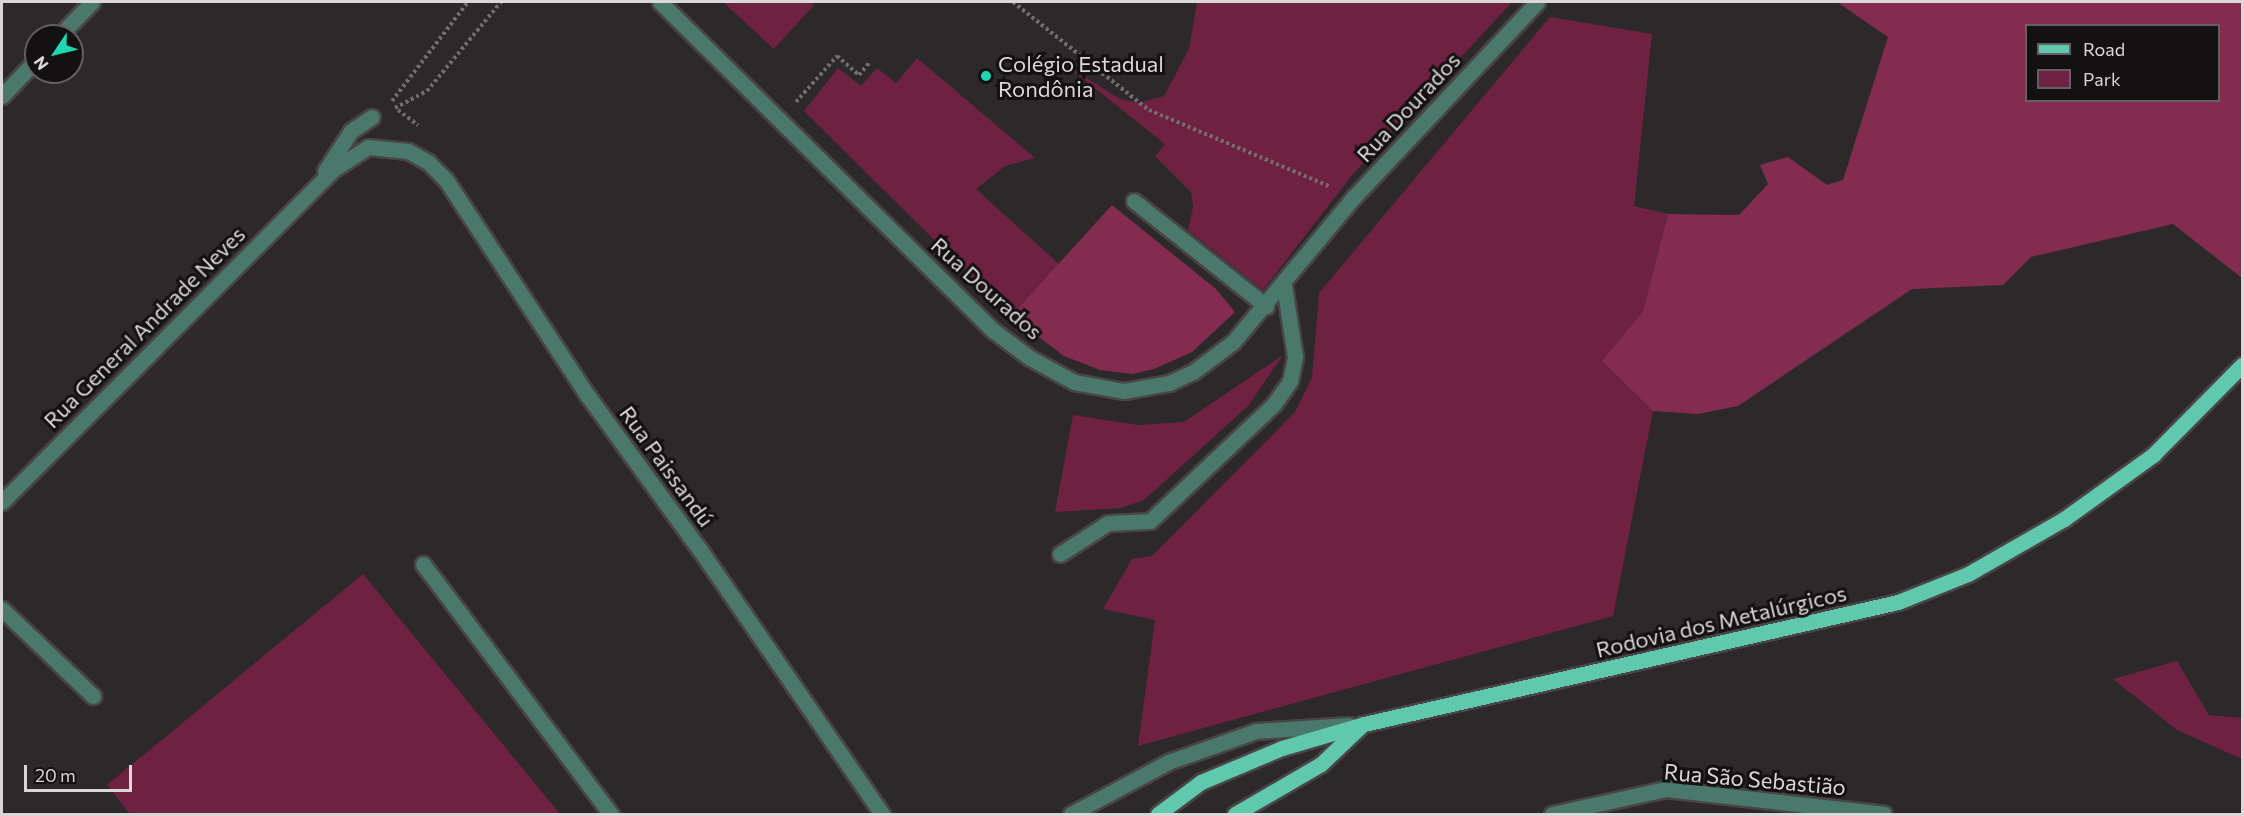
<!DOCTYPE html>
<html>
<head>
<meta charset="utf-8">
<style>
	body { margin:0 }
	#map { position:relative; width:2244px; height:816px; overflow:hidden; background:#2d2829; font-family:Commissioner,sans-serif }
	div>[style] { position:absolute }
	.green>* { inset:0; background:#6f2142 }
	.forest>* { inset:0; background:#842c50 }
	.path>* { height:4px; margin-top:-2px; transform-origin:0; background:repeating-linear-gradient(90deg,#726d6e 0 3px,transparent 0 6px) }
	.roads { filter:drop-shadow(2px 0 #494445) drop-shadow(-2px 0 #494445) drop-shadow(0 2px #494445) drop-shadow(0 -2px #494445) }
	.minor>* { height:15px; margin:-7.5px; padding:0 7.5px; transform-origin:7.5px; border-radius:7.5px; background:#4a796b }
	.major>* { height:15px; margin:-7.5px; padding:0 7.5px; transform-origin:7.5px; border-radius:7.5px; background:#60c9ad }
	.dots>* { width:16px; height:16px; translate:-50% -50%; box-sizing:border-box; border:3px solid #131112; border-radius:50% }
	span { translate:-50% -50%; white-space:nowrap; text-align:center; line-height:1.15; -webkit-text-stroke:6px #131112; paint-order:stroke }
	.poi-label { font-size:22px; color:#dbd7d8 }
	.left { translate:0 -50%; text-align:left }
	.street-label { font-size:22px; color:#dbd7d8 }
	.frame { position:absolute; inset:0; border:3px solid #dbd7d8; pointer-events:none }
	.legend { position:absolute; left:2025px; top:24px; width:195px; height:78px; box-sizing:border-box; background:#131112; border:2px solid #636061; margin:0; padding:8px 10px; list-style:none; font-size:18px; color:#dbd7d8 }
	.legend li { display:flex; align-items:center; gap:12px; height:30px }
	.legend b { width:30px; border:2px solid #636061 }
	.north { position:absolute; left:24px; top:24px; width:60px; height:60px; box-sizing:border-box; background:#131112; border:2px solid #636061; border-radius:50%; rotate:235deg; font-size:16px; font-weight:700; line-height:24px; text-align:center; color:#dbd7d8 }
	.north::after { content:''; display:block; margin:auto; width:21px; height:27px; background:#21d5b0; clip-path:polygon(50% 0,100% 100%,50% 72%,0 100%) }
	.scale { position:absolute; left:24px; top:765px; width:108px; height:27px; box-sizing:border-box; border:3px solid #dbd7d8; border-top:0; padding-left:8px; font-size:18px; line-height:21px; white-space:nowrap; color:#dbd7d8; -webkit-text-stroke:4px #131112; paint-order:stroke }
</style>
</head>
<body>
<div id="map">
	<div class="green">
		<div style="clip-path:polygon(723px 2px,809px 2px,814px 5px,774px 49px)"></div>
		<div style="clip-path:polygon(1197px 2px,1512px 2px,1353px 174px,1263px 290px,1188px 230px,1193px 207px,1191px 192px,1155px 156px,1165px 144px,1063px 63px,1120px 99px,1139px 103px,1164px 96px,1189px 49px)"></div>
		<div style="clip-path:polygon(1550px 17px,1652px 34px,1634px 206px,1668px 214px,1643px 311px,1602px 361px,1653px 411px,1613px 616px,1138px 746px,1155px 620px,1103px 609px,1132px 559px,1152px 556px,1295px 412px,1312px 377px,1319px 293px)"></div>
		<div style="clip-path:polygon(917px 58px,1035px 158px,1005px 166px,976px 189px,1059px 264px,1011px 316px,804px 111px,838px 68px,861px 86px,877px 68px,896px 83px)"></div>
		<div style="clip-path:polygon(1283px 355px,1248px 406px,1144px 500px,1121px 508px,1055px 512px,1073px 415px,1138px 425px,1184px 422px)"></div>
		<div style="clip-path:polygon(363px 574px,560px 814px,130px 814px,107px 785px)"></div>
		<div style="clip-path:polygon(2177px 661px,2209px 715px,2242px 718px,2242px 759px,2177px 730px,2113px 679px)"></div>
	</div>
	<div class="forest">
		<div style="clip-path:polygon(evenodd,1837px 2px,2242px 2px,2242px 278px,2173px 224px,2031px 257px,2003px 285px,1912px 289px,1738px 406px,1698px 414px,1653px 411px,1602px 361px,1643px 311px,1668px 214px,1739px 215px,1768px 184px,1760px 165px,1788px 157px,1827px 185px,1843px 180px,1888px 37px,1837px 2px,2026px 26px,2218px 26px,2218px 100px,2026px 100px,2026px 26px)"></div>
		<div style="clip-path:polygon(1112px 205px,1216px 289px,1235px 312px,1192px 352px,1154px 369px,1133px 374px,1100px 370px,1064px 356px,1011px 316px)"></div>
	</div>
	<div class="path">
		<div style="left:1013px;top:2px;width:174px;rotate:38.5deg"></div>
		<div style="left:1149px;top:110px;width:198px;rotate:22.9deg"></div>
		<div style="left:392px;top:101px;width:125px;rotate:-52.5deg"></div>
		<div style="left:796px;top:102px;width:62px;rotate:-48.3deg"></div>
		<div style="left:837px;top:56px;width:29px;rotate:41deg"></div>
		<div style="left:859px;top:75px;width:17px;rotate:-50deg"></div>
		<div style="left:395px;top:108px;width:36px;rotate:-28deg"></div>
		<div style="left:427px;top:91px;width:116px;rotate:-50.3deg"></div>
		<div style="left:398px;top:110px;width:25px;rotate:37deg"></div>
	</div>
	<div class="roads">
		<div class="minor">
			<div style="left:660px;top:2px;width:469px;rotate:44.6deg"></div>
			<div style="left:994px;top:331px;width:45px;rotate:36.9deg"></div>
			<div style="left:1030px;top:358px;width:50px;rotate:28.6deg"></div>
			<div style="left:1074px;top:382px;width:51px;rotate:10.2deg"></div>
			<div style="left:1124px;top:391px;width:46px;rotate:-10.1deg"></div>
			<div style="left:1169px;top:383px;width:26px;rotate:-25deg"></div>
			<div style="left:1193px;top:372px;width:50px;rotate:-36.9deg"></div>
			<div style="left:1233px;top:342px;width:189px;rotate:-50.2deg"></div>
			<div style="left:1354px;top:197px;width:267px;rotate:-46.8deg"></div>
			<div style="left:59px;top:36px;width:47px;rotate:-45.9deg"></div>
			<div style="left:2px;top:96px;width:50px;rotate:-46.6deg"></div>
			<div style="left:325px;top:171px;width:48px;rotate:-57deg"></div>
			<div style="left:351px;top:131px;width:25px;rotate:-34deg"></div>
			<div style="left:1134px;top:201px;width:169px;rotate:38.5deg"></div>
			<div style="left:2px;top:502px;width:470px;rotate:-45.1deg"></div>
			<div style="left:334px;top:169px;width:40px;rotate:-32.9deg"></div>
			<div style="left:368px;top:147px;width:40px;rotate:5.7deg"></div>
			<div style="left:408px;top:151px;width:23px;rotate:29deg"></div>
			<div style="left:428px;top:162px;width:25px;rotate:45deg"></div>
			<div style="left:446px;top:180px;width:258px;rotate:56.7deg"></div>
			<div style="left:588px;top:396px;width:190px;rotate:54deg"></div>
			<div style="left:700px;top:550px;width:321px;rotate:55.4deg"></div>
			<div style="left:1060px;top:554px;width:57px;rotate:-32.9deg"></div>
			<div style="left:1108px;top:523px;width:42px;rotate:-2.7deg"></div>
			<div style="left:1150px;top:521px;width:170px;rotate:-43.3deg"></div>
			<div style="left:1274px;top:404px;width:28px;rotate:-55deg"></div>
			<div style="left:1290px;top:381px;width:25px;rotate:-78deg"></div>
			<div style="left:1295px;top:357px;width:73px;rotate:-98.7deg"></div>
			<div style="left:423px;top:564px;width:313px;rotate:53.1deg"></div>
			<div style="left:2px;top:609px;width:126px;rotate:43.7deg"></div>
			<div style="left:1071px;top:814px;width:110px;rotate:-28.2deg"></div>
			<div style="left:1168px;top:762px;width:93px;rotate:-19.4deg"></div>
			<div style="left:1256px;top:731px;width:93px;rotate:-3.7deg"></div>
			<div style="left:1552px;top:814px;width:117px;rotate:-12.4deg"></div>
			<div style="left:1666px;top:789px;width:219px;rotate:6.5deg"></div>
		</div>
		<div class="major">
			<div style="left:1158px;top:814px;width:54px;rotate:-36.7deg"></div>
			<div style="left:1201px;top:782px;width:88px;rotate:-22.8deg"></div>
			<div style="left:1282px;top:748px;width:85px;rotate:-16.3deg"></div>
			<div style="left:1364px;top:724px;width:548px;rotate:-12.87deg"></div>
			<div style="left:1898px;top:602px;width:75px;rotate:-21.8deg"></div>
			<div style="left:1968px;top:574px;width:111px;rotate:-29.8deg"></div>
			<div style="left:2064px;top:519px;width:110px;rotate:-35.7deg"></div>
			<div style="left:2153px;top:455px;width:127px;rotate:-45.3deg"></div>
			<div style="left:1235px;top:814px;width:99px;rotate:-30.2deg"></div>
			<div style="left:1321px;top:764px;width:57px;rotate:-43.6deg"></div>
		</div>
	</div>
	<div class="dots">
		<div style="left:986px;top:76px;background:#21d5b0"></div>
	</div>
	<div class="poi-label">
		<span class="left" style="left:998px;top:76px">Colégio Estadual<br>Rondônia</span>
	</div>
	<div class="street-label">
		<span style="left:1408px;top:107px;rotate:-47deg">Rua Dourados</span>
		<span style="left:987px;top:288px;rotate:42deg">Rua Dourados</span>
		<span style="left:144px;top:327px;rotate:-45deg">Rua General Andrade Neves</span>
		<span style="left:667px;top:466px;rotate:54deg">Rua Paissandú</span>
		<span style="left:1721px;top:621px;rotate:-13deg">Rodovia dos Metalúrgicos</span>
		<span style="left:1755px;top:779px;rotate:5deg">Rua São Sebastião</span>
	</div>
	<div class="frame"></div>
	<ul class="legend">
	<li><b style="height:8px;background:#60c9ad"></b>Road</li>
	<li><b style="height:16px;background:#6f2142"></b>Park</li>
	</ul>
	<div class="north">N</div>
	<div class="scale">20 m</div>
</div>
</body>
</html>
